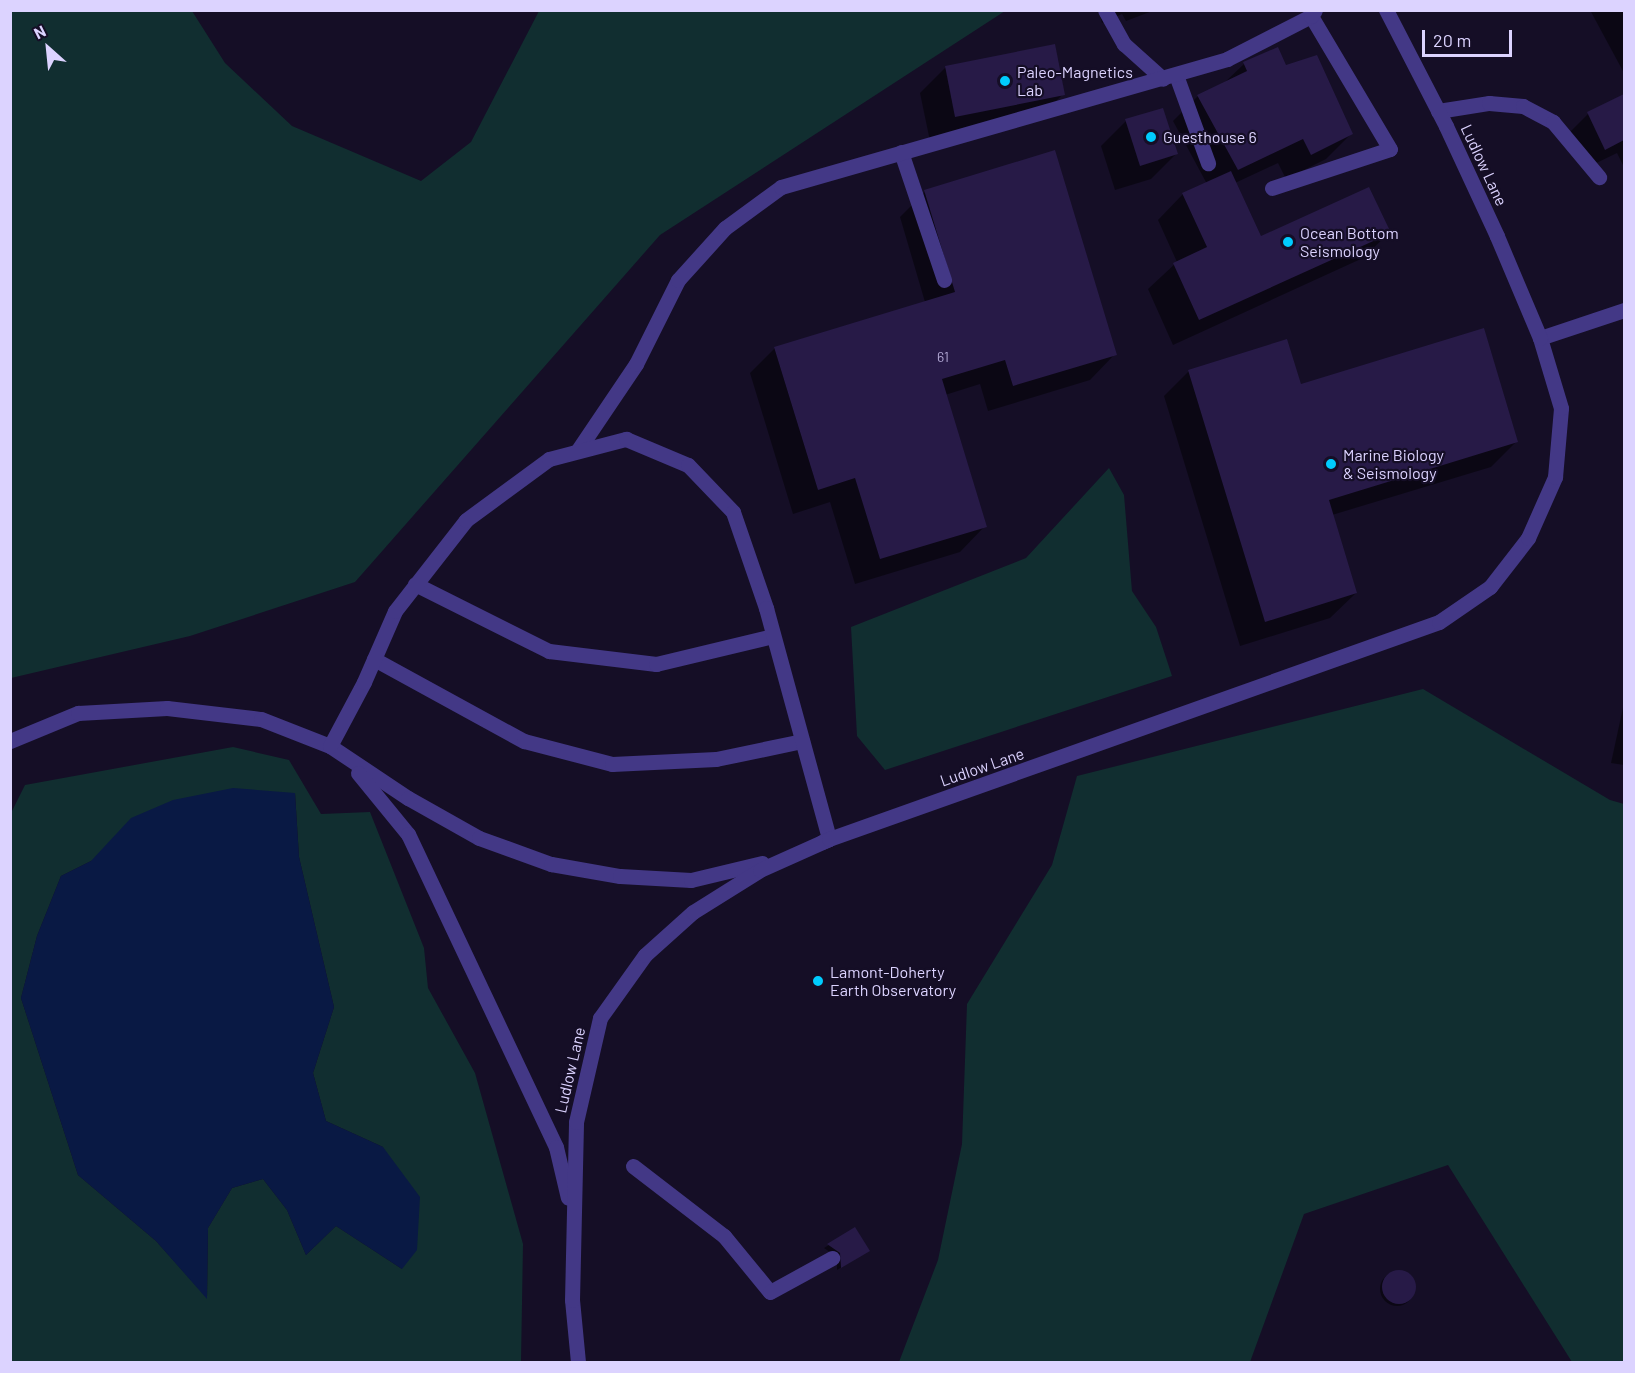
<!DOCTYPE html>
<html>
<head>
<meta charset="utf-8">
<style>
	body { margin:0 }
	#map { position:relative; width:1635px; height:1373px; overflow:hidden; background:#150e26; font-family:Barlow,sans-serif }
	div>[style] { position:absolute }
	.green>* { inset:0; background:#112e30 }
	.water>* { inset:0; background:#091944 }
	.shadow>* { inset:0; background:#0007 }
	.round { border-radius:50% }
	.building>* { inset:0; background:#271a47 }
	.minor>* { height:15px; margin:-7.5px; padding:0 7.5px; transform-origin:7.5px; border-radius:7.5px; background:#433886 }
	.dots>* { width:16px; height:16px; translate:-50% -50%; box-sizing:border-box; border:3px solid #150e26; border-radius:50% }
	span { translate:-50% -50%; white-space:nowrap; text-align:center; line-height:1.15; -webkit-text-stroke:4.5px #150e26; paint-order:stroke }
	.number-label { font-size:14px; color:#afa5d1 }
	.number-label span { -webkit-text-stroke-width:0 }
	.poi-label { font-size:16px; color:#dcd3ff }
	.left { translate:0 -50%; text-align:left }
	.street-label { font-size:16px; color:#dcd3ff }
	.frame { position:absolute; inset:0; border:12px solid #dcd3ff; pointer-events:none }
	.north { position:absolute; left:18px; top:18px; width:60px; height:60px; -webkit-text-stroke:4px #150e26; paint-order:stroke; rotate:333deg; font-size:16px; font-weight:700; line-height:24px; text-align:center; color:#dcd3ff }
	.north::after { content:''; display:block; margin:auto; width:21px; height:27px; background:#dcd3ff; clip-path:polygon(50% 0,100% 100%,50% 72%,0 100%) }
	.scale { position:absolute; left:1422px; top:30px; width:90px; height:27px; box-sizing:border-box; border:3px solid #dcd3ff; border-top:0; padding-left:8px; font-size:18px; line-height:21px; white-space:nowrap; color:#dcd3ff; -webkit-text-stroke:4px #150e26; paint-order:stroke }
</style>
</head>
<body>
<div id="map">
	<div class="green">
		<div style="clip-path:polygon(10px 11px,192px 11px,225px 63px,292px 126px,421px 181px,471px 142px,539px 11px,1005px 11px,660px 235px,355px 582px,190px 636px,11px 678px)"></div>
		<div style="clip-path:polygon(1109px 468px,1124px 495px,1132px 591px,1156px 627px,1172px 676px,885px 770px,857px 736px,851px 627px,1026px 558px)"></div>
		<div style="clip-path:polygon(1423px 689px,1610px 800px,1624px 804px,1624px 1362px,1572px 1362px,1448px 1165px,1304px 1214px,1250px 1362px,899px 1362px,938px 1260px,962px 1144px,967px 1004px,1052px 865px,1077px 776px)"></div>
		<div style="clip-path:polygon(evenodd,233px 747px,289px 760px,321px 814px,370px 812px,424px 948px,428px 988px,475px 1073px,523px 1244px,521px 1362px,11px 1362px,10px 815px,25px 785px,233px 747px,295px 793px,299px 857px,334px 1007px,313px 1073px,326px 1121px,383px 1147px,402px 1269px,336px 1226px,306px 1255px,287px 1210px,263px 1179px,232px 1188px,208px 1228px,207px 1298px,156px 1241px,78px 1175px,21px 998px,37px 936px,61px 876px,91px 861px,295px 793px)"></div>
	</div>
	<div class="water">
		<div style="clip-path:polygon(233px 788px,295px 793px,299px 857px,334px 1007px,313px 1073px,326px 1121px,383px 1147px,420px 1197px,417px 1250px,402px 1269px,336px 1226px,306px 1255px,287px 1210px,263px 1179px,232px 1188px,208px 1228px,207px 1299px,156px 1241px,78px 1175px,21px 998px,37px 936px,61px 876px,91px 861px,131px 818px,173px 800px)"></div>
	</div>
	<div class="shadow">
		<div style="clip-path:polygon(1098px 10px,1155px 10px,1126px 21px,1122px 14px,1102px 23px)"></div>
		<div style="clip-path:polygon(1590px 10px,1624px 10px,1624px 73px)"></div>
		<div style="clip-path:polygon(1053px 45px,1063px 94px,1038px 120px,930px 141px,920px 93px,945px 68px)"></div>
		<div style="clip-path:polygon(1277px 49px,1286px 67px,1351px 134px,1326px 159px,1286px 179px,1278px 163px,1235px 183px,1260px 238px,1389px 233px,1363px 258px,1173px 345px,1148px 289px,1177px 262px,1158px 220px,1183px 194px,1207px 184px,1173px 121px,1198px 96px,1223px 84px,1244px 64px)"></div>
		<div style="clip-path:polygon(1624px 96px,1624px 167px,1617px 153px,1584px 169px,1568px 134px,1588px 114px)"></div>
		<div style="clip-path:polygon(1126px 121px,1176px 154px,1151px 179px,1115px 190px,1101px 146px)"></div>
		<div style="clip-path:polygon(925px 192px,1115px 354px,1090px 380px,988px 411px,980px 384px,945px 395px,985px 526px,960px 552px,855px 584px,830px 502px,793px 514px,750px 373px,775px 348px,925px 302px,900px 217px)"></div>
		<div style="clip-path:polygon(1189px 371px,1300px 386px,1517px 441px,1491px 467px,1332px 515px,1356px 593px,1330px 618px,1240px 646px,1164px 396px)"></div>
		<div style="clip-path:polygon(1624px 703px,1624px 765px,1611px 763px)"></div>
		<div style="clip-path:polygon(855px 1229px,868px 1251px,837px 1270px,837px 1257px,824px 1248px)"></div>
		<div class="round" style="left:1380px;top:1272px;width:34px;height:34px"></div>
	</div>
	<div class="building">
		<div style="clip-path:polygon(1055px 44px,1065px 95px,955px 117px,945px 66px)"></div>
		<div style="clip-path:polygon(1278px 47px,1286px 65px,1317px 55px,1353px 134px,1311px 155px,1303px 139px,1238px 170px,1197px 95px,1247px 71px,1243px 62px)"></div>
		<div style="clip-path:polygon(1624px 94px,1624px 140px,1605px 150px,1587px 112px)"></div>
		<div style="clip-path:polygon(1163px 108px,1178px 154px,1140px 166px,1125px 119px)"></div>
		<div style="clip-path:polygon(1055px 150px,1117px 355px,1013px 386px,1005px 360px,942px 379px,987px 527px,880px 559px,855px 478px,818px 490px,774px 347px,955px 292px,924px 190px)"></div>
		<div style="clip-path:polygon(1231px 171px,1261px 236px,1369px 187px,1391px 233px,1199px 320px,1173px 263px,1207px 247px,1182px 193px)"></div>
		<div style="clip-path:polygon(1484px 328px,1518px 442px,1329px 500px,1357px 593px,1265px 622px,1188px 370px,1287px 339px,1301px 384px)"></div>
		<div style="clip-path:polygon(855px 1227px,870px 1251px,841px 1268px,840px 1253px,827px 1244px)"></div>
		<div class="round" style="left:1382px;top:1270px;width:34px;height:34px"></div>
	</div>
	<div class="minor">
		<div style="left:1105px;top:10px;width:39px;rotate:61deg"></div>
		<div style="left:1124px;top:44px;width:52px;rotate:41.9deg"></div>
		<div style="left:1176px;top:75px;width:94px;rotate:70deg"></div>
		<div style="left:1438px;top:111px;width:52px;rotate:-8.9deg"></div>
		<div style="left:1489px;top:103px;width:34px;rotate:5deg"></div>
		<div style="left:1523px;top:106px;width:34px;rotate:28deg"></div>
		<div style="left:1553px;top:122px;width:72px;rotate:50.1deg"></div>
		<div style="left:901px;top:152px;width:135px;rotate:71.4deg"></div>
		<div style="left:1272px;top:188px;width:124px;rotate:-18.3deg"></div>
		<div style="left:1390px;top:149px;width:155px;rotate:-120.7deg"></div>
		<div style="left:1540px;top:338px;width:89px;rotate:-18.4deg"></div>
		<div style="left:578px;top:450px;width:104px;rotate:-56deg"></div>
		<div style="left:636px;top:364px;width:94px;rotate:-63.4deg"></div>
		<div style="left:678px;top:280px;width:70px;rotate:-47.9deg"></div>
		<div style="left:725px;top:228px;width:69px;rotate:-36.2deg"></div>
		<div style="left:781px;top:187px;width:464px;rotate:-16deg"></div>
		<div style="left:1227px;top:59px;width:94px;rotate:-27.1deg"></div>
		<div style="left:1311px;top:16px;width:7px;rotate:-56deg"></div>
		<div style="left:415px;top:584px;width:150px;rotate:26.6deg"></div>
		<div style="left:549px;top:651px;width:108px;rotate:6.9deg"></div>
		<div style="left:656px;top:664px;width:120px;rotate:-13.5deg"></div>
		<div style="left:374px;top:659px;width:171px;rotate:28.7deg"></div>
		<div style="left:524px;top:741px;width:91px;rotate:14.6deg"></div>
		<div style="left:612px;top:764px;width:104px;rotate:-2.8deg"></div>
		<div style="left:716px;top:759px;width:88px;rotate:-11.8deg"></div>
		<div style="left:10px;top:741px;width:74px;rotate:-22.4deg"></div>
		<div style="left:78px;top:713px;width:89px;rotate:-3.2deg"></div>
		<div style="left:167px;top:708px;width:95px;rotate:6.7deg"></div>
		<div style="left:261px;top:719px;width:74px;rotate:21.4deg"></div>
		<div style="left:330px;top:746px;width:94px;rotate:33.7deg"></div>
		<div style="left:408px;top:798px;width:81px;rotate:29.4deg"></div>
		<div style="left:479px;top:838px;width:77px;rotate:19.9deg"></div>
		<div style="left:551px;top:864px;width:70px;rotate:9.9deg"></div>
		<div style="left:620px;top:876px;width:71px;rotate:3.2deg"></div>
		<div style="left:691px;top:880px;width:73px;rotate:-13.5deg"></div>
		<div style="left:330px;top:746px;width:72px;rotate:-62deg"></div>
		<div style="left:364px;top:682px;width:77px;rotate:-66.4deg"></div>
		<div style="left:395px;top:611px;width:115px;rotate:-52deg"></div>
		<div style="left:466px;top:520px;width:103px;rotate:-36.3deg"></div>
		<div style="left:549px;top:459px;width:80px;rotate:-14.6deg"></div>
		<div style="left:626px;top:439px;width:67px;rotate:22.8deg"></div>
		<div style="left:688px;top:465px;width:65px;rotate:46.2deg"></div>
		<div style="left:733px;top:512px;width:102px;rotate:71deg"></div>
		<div style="left:766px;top:608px;width:239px;rotate:74.7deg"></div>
		<div style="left:829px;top:839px;width:8px;rotate:157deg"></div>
		<div style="left:358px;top:773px;width:79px;rotate:50.7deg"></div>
		<div style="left:408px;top:834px;width:346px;rotate:64.7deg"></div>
		<div style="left:556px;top:1147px;width:52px;rotate:76.8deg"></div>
		<div style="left:633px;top:1166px;width:115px;rotate:37.6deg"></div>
		<div style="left:724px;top:1236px;width:72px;rotate:50.6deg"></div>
		<div style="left:770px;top:1292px;width:71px;rotate:-28.7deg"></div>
		<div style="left:578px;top:1362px;width:62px;rotate:-95.5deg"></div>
		<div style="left:572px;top:1300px;width:178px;rotate:-88.7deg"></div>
		<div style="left:576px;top:1122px;width:107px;rotate:-77deg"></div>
		<div style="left:600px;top:1018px;width:77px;rotate:-54.5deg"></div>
		<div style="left:645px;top:955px;width:64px;rotate:-41.9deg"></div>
		<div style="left:693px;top:912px;width:79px;rotate:-32.1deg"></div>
		<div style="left:760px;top:870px;width:76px;rotate:-24.2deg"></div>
		<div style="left:829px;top:839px;width:647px;rotate:-19.58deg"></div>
		<div style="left:1439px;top:622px;width:62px;rotate:-34.5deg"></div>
		<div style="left:1490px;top:587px;width:62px;rotate:-52.2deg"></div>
		<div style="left:1528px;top:538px;width:67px;rotate:-66.1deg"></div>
		<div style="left:1555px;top:477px;width:69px;rotate:-85deg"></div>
		<div style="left:1561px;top:408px;width:73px;rotate:-106.7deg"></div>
		<div style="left:1540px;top:338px;width:111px;rotate:-112.9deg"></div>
		<div style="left:1497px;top:236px;width:121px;rotate:-114.9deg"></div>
		<div style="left:1446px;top:126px;width:131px;rotate:-117.3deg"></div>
	</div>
	<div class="dots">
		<div style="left:1005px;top:81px;background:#00ccfe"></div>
		<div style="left:1151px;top:137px;background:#00ccfe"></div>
		<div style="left:1288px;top:242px;background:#00ccfe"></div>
		<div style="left:1331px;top:464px;background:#00ccfe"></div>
		<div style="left:818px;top:981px;background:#00ccfe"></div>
	</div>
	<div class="number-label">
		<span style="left:943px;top:357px">61</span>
	</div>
	<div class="poi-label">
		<span class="left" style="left:1017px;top:81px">Paleo-Magnetics<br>Lab</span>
		<span class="left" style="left:1163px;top:137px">Guesthouse 6</span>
		<span class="left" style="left:1300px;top:242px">Ocean Bottom<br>Seismology</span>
		<span class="left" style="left:1343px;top:464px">Marine Biology<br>&amp; Seismology</span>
		<span class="left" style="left:830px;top:981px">Lamont-Doherty<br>Earth Observatory</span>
	</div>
	<div class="street-label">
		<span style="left:1484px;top:165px;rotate:65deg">Ludlow Lane</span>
		<span style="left:982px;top:767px;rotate:-19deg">Ludlow Lane</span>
		<span style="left:570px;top:1070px;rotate:-77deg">Ludlow Lane</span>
	</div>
	<div class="frame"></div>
	<div class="north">N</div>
	<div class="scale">20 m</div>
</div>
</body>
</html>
